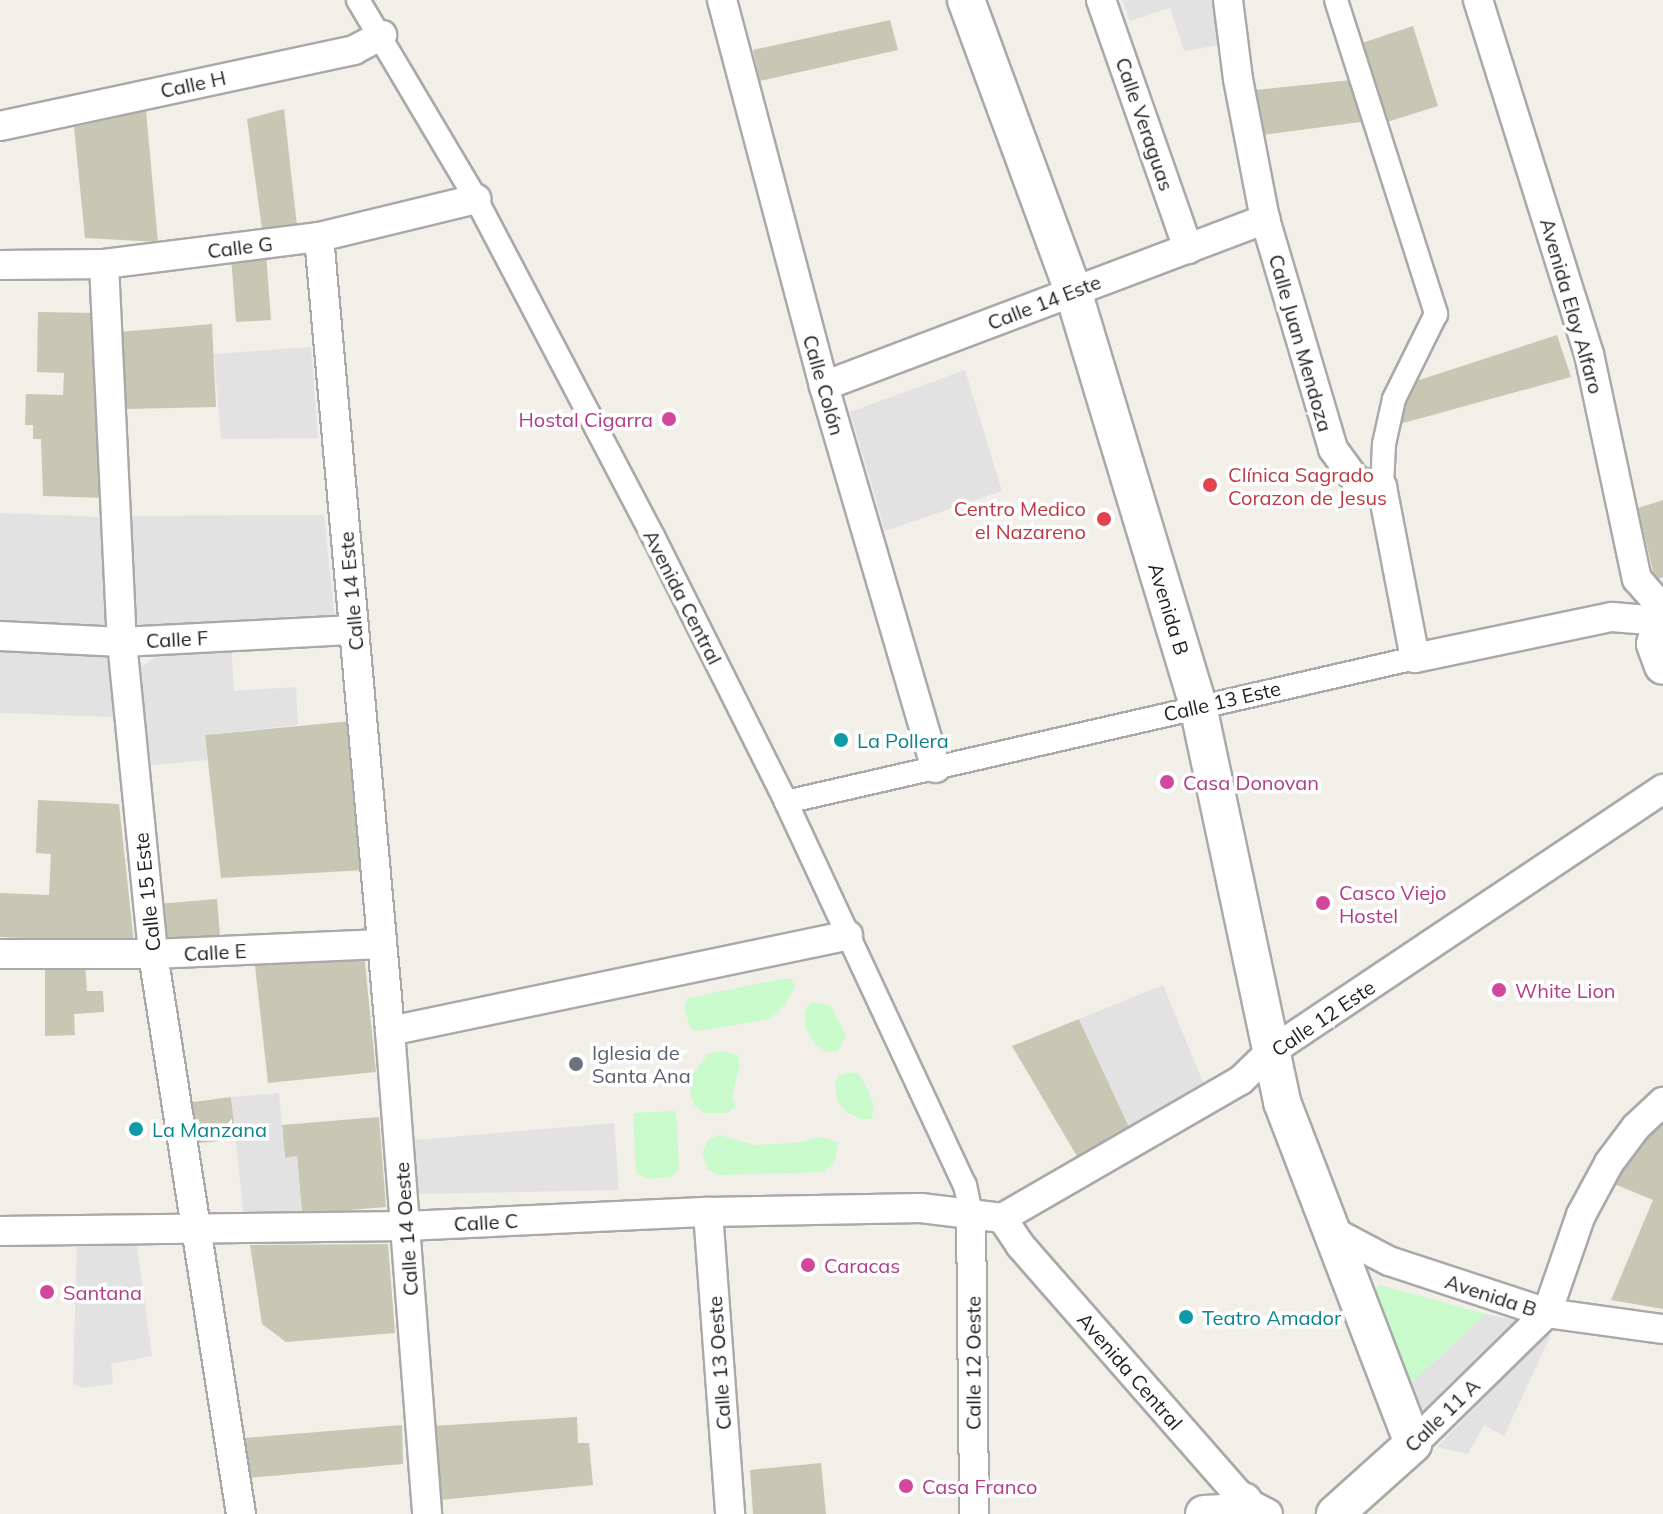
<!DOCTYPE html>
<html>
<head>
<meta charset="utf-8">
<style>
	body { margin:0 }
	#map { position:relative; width:1663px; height:1514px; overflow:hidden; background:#f2efe9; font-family:Mulish,sans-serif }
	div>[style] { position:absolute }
	.construction>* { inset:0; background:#c7c7b4 }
	.park>* { inset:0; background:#c8facc }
	.parking>* { inset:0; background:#e2e2e2 }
	.roads { filter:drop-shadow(2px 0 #a9a9a9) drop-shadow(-2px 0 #a9a9a9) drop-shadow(0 2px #a9a9a9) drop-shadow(0 -2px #a9a9a9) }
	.pedestrian>* { height:22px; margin:-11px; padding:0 11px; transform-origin:11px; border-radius:11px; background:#fff }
	.minor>* { height:28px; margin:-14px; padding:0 14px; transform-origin:14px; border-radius:14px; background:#fff }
	.tertiary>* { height:36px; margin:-18px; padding:0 18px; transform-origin:18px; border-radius:18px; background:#fff }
	.dots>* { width:22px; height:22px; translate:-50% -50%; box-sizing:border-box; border:4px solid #fff; border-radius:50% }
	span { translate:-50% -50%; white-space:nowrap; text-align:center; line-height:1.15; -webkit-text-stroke:7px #fff; paint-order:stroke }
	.street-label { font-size:20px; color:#222 }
	.hotel-label { font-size:20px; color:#b23c85 }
	.right { translate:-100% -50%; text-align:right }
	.left { translate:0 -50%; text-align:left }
	.health-label { font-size:20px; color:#be3a42 }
	.culture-label { font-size:20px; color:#0d838f }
	.worship-label { font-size:20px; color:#5b616d }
</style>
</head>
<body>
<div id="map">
	<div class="construction">
		<div style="clip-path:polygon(890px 20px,898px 50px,760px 81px,753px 50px)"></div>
		<div style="clip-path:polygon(1413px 26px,1438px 106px,1387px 122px,1359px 44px)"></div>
		<div style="clip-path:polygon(1352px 80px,1368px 121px,1263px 135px,1255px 90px)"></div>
		<div style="clip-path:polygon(284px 109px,297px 226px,262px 229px,247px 119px)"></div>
		<div style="clip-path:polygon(146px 111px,158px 242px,85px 238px,74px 127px)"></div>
		<div style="clip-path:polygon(266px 254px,271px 320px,236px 322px,231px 257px)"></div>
		<div style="clip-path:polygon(38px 312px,95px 313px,103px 498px,43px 496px,41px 439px,33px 439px,33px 425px,25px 425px,26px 394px,63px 395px,64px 373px,37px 372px)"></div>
		<div style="clip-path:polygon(212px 324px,216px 407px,127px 409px,120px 332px)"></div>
		<div style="clip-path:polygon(1557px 335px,1571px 377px,1396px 425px,1407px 384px)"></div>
		<div style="clip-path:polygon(1663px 500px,1663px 577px,1655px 580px,1638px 508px)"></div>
		<div style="clip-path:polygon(352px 721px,366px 870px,221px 878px,205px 735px)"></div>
		<div style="clip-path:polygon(38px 800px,119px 804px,134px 943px,0 937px,0 893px,49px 895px,51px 854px,36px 853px)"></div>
		<div style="clip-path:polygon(217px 899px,220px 936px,160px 941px,157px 904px)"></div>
		<div style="clip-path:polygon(364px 953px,376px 1072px,268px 1083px,254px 957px)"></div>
		<div style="clip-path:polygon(85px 963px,87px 991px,103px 991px,104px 1012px,74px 1014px,75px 1035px,45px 1036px,45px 964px)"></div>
		<div style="clip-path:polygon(1079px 1019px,1130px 1129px,1078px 1158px,1012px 1046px)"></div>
		<div style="clip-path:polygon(231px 1097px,237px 1139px,191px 1144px,186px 1103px)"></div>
		<div style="clip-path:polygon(379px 1117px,386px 1207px,302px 1214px,297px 1157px,285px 1158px,282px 1125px)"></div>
		<div style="clip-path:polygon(1663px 1117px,1663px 1309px,1611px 1300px,1653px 1200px,1607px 1181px)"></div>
		<div style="clip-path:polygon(388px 1244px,395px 1333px,286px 1342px,262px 1324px,250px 1245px)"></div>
		<div style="clip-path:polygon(577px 1417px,578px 1443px,589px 1443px,593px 1485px,440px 1500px,433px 1426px)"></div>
		<div style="clip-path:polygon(402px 1425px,403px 1464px,248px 1478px,244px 1438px)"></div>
		<div style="clip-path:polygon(821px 1463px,826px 1514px,753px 1514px,750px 1470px)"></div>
	</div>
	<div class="park">
		<div style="clip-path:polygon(781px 979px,791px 979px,795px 986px,787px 1002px,770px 1019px,698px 1031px,691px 1029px,684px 1008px,688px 998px)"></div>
		<div style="clip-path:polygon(812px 1002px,830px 1005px,846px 1035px,838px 1051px,826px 1052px,814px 1043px,806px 1028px,804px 1012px)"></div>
		<div style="clip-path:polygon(725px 1051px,738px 1056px,740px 1065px,732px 1095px,736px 1107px,727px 1113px,704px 1113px,694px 1105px,690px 1092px,692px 1075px,709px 1053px)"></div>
		<div style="clip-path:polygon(848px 1072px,859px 1074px,868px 1090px,874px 1109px,871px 1119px,860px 1119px,845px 1111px,837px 1100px,835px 1085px,837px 1077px)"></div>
		<div style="clip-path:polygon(676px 1111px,679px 1168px,671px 1177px,647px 1179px,636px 1172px,633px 1113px)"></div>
		<div style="clip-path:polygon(720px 1135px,754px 1145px,795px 1143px,821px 1137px,837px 1142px,836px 1159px,825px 1172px,719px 1175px,708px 1170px,702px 1153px,708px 1140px)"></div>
		<div style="clip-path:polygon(1380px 1285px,1486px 1314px,1410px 1384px,1372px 1291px)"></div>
	</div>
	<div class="parking">
		<div style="clip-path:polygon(1122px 0,1215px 0,1220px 45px,1184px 51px,1170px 8px,1130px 21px)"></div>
		<div style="clip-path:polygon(311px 347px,318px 438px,221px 439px,214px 354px)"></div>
		<div style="clip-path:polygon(965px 370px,1002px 491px,885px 531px,850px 412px)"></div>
		<div style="clip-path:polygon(0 513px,102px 517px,107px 628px,0 623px)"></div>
		<div style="clip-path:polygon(324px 515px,335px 621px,136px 631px,129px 516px)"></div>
		<div style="clip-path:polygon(231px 644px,234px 691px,296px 687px,298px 725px,205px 735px,207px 760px,144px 766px,134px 672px,169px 648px)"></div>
		<div style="clip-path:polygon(0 648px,109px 653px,116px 717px,0 713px)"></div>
		<div style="clip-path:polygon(1163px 985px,1205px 1087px,1130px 1129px,1079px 1019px)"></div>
		<div style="clip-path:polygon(279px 1093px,285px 1158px,297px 1156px,302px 1214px,244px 1217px,231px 1097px)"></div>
		<div style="clip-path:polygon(614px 1123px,619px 1190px,419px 1194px,415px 1140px)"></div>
		<div style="clip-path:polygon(136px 1239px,152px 1356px,111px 1364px,113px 1384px,83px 1388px,73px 1384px,77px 1242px)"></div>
		<div style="clip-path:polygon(1486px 1314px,1523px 1322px,1422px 1420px,1410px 1384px)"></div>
		<div style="clip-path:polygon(1546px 1334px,1551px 1335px,1504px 1436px,1484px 1425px,1468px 1454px,1437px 1447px)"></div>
	</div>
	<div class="roads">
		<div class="pedestrian">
			<div style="left:358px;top:0;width:231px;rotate:59.3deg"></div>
			<div style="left:476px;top:199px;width:381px;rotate:62.3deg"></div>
			<div style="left:653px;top:536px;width:297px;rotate:63.4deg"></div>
			<div style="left:786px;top:802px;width:423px;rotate:65deg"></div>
			<div style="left:965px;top:1185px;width:29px;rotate:78deg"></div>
			<div style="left:1336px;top:0;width:330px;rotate:72.3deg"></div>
			<div style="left:1436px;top:314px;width:95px;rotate:116.3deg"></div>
			<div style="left:1394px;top:399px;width:46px;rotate:102.5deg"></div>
			<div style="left:1384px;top:444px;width:43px;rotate:92.7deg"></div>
			<div style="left:786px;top:802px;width:645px;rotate:-12.89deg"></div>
		</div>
		<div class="minor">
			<div style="left:722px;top:0;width:399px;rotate:75.2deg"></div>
			<div style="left:824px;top:386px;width:398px;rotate:73.7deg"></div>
			<div style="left:1101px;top:0;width:264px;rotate:70.7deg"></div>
			<div style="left:1228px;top:0;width:80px;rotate:82.8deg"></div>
			<div style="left:1238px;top:79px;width:143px;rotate:79.1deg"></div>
			<div style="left:1265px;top:219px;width:240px;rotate:73.5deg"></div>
			<div style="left:1333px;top:449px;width:39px;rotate:54deg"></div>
			<div style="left:1356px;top:481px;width:27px;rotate:13deg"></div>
			<div style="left:1382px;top:487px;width:174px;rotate:79.1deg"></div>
			<div style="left:1415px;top:658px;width:201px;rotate:-11.8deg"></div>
			<div style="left:1612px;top:617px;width:49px;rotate:4.7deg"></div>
			<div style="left:1478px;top:0;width:371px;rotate:72.6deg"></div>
			<div style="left:1589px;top:354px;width:230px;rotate:78deg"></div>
			<div style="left:1637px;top:579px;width:40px;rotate:49deg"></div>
			<div style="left:0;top:126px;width:362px;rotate:-12.1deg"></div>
			<div style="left:354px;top:50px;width:32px;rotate:-28deg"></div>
			<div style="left:319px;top:237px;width:797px;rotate:84.89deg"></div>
			<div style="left:390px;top:1031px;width:484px;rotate:85.6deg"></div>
			<div style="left:104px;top:264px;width:378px;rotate:87.3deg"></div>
			<div style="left:122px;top:642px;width:314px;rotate:84.3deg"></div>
			<div style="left:153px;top:954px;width:567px;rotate:81.07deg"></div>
			<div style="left:0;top:265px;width:104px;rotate:-0.6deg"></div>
			<div style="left:104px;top:264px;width:217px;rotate:-7.2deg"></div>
			<div style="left:319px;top:237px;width:162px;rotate:-13.6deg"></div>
			<div style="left:824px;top:386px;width:472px;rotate:-20.7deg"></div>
			<div style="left:0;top:636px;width:122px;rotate:2.8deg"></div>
			<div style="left:122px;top:642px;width:232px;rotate:-3deg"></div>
			<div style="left:0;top:954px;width:153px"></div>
			<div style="left:153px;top:954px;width:229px;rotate:-2.5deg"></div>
			<div style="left:390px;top:1031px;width:468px;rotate:-11.8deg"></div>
			<div style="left:708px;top:1212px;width:303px;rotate:85.8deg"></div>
			<div style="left:971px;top:1213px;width:301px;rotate:89.4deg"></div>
			<div style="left:1002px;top:1218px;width:32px;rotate:56deg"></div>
			<div style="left:1020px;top:1245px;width:340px;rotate:48.8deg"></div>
			<div style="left:1244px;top:1501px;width:27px;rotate:28deg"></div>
			<div style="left:1328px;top:1229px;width:69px;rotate:27.7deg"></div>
			<div style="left:1389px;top:1261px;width:166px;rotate:18.2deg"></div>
			<div style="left:1547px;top:1313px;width:117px;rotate:7.9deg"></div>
			<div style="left:0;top:1231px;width:406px;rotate:-0.7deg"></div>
			<div style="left:406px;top:1226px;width:302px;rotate:-2.7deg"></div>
			<div style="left:708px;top:1212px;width:213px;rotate:-1.1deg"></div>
			<div style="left:921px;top:1208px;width:82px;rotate:7deg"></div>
			<div style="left:1002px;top:1218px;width:276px;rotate:-30deg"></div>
			<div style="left:1241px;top:1080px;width:40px;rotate:-44deg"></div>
			<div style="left:1270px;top:1052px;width:473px;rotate:-33.8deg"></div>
			<div style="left:1413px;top:1444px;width:187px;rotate:-44.4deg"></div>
			<div style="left:1547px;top:1313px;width:104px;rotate:-70.9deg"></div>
			<div style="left:1581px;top:1215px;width:59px;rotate:-61.7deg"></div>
			<div style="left:1609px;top:1163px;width:45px;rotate:-53.1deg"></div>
			<div style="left:1636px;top:1127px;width:37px;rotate:-43deg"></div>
		</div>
		<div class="tertiary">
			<div style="left:966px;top:0;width:310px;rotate:69.8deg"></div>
			<div style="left:1073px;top:291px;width:433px;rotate:73.2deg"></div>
			<div style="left:1198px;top:706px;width:405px;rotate:78deg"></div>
			<div style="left:1282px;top:1102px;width:366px;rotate:69deg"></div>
			<div style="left:1413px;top:1444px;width:105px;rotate:138.1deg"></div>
			<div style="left:1663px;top:618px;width:27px;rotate:107deg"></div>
			<div style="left:1655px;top:644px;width:23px;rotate:70deg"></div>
			<div style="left:1204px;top:1514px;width:21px;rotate:-3deg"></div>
			<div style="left:1225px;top:1513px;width:22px;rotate:-32deg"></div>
		</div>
	</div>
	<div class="dots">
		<div style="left:669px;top:419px;background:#d1479c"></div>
		<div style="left:1210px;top:485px;background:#e0444e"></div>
		<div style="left:1104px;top:519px;background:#e0444e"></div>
		<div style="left:841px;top:740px;background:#0f9aa8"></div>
		<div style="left:1167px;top:782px;background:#d1479c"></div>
		<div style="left:1323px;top:903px;background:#d1479c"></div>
		<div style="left:1499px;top:990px;background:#d1479c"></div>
		<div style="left:576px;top:1064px;background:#6b7280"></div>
		<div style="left:136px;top:1129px;background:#0f9aa8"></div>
		<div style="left:808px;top:1265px;background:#d1479c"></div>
		<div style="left:47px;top:1292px;background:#d1479c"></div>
		<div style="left:1186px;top:1317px;background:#0f9aa8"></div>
		<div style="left:906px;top:1486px;background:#d1479c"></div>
	</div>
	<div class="street-label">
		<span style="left:193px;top:84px;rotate:-12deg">Calle H</span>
		<span style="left:1145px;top:124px;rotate:71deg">Calle Veraguas</span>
		<span style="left:240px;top:247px;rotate:-7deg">Calle G</span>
		<span style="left:1044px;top:302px;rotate:-21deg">Calle 14 Este</span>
		<span style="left:1572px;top:306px;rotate:74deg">Avenida Eloy Alfaro</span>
		<span style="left:1301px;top:343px;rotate:74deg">Calle Juan Mendoza</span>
		<span style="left:824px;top:385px;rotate:74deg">Calle Colón</span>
		<span style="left:351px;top:591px;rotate:-95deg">Calle 14 Este</span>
		<span style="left:683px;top:597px;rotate:63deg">Avenida Central</span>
		<span style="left:1169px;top:609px;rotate:73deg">Avenida B</span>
		<span style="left:177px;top:639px;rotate:-3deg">Calle F</span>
		<span style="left:1222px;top:701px;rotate:-13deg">Calle 13 Este</span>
		<span style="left:147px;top:892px;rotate:-96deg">Calle 15 Este</span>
		<span style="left:215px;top:952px;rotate:-3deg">Calle E</span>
		<span style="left:1323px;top:1018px;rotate:-34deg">Calle 12 Este</span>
		<span style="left:486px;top:1222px;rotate:-3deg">Calle C</span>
		<span style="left:406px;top:1229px;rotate:-94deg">Calle 14 Oeste</span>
		<span style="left:1491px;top:1295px;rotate:18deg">Avenida B</span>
		<span style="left:719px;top:1363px;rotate:-94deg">Calle 13 Oeste</span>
		<span style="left:973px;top:1363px;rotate:-90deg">Calle 12 Oeste</span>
		<span style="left:1130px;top:1371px;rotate:49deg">Avenida Central</span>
		<span style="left:1442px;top:1415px;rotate:-44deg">Calle 11 A</span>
	</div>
	<div class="hotel-label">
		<span class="right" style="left:653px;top:419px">Hostal Cigarra</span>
		<span class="left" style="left:1183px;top:782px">Casa Donovan</span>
		<span class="left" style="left:1339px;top:904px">Casco Viejo<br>Hostel</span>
		<span class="left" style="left:1515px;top:990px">White Lion</span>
		<span class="left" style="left:824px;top:1265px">Caracas</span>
		<span class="left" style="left:63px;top:1292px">Santana</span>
		<span class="left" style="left:922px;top:1486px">Casa Franco</span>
	</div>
	<div class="health-label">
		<span class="left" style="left:1228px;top:486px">Clínica Sagrado<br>Corazon de Jesus</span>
		<span class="right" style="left:1086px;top:520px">Centro Medico<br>el Nazareno</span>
	</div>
	<div class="culture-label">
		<span class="left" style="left:857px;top:740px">La Pollera</span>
		<span class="left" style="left:152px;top:1129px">La Manzana</span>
		<span class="left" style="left:1202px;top:1317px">Teatro Amador</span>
	</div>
	<div class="worship-label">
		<span class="left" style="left:592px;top:1064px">Iglesia de<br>Santa Ana</span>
	</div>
</div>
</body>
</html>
